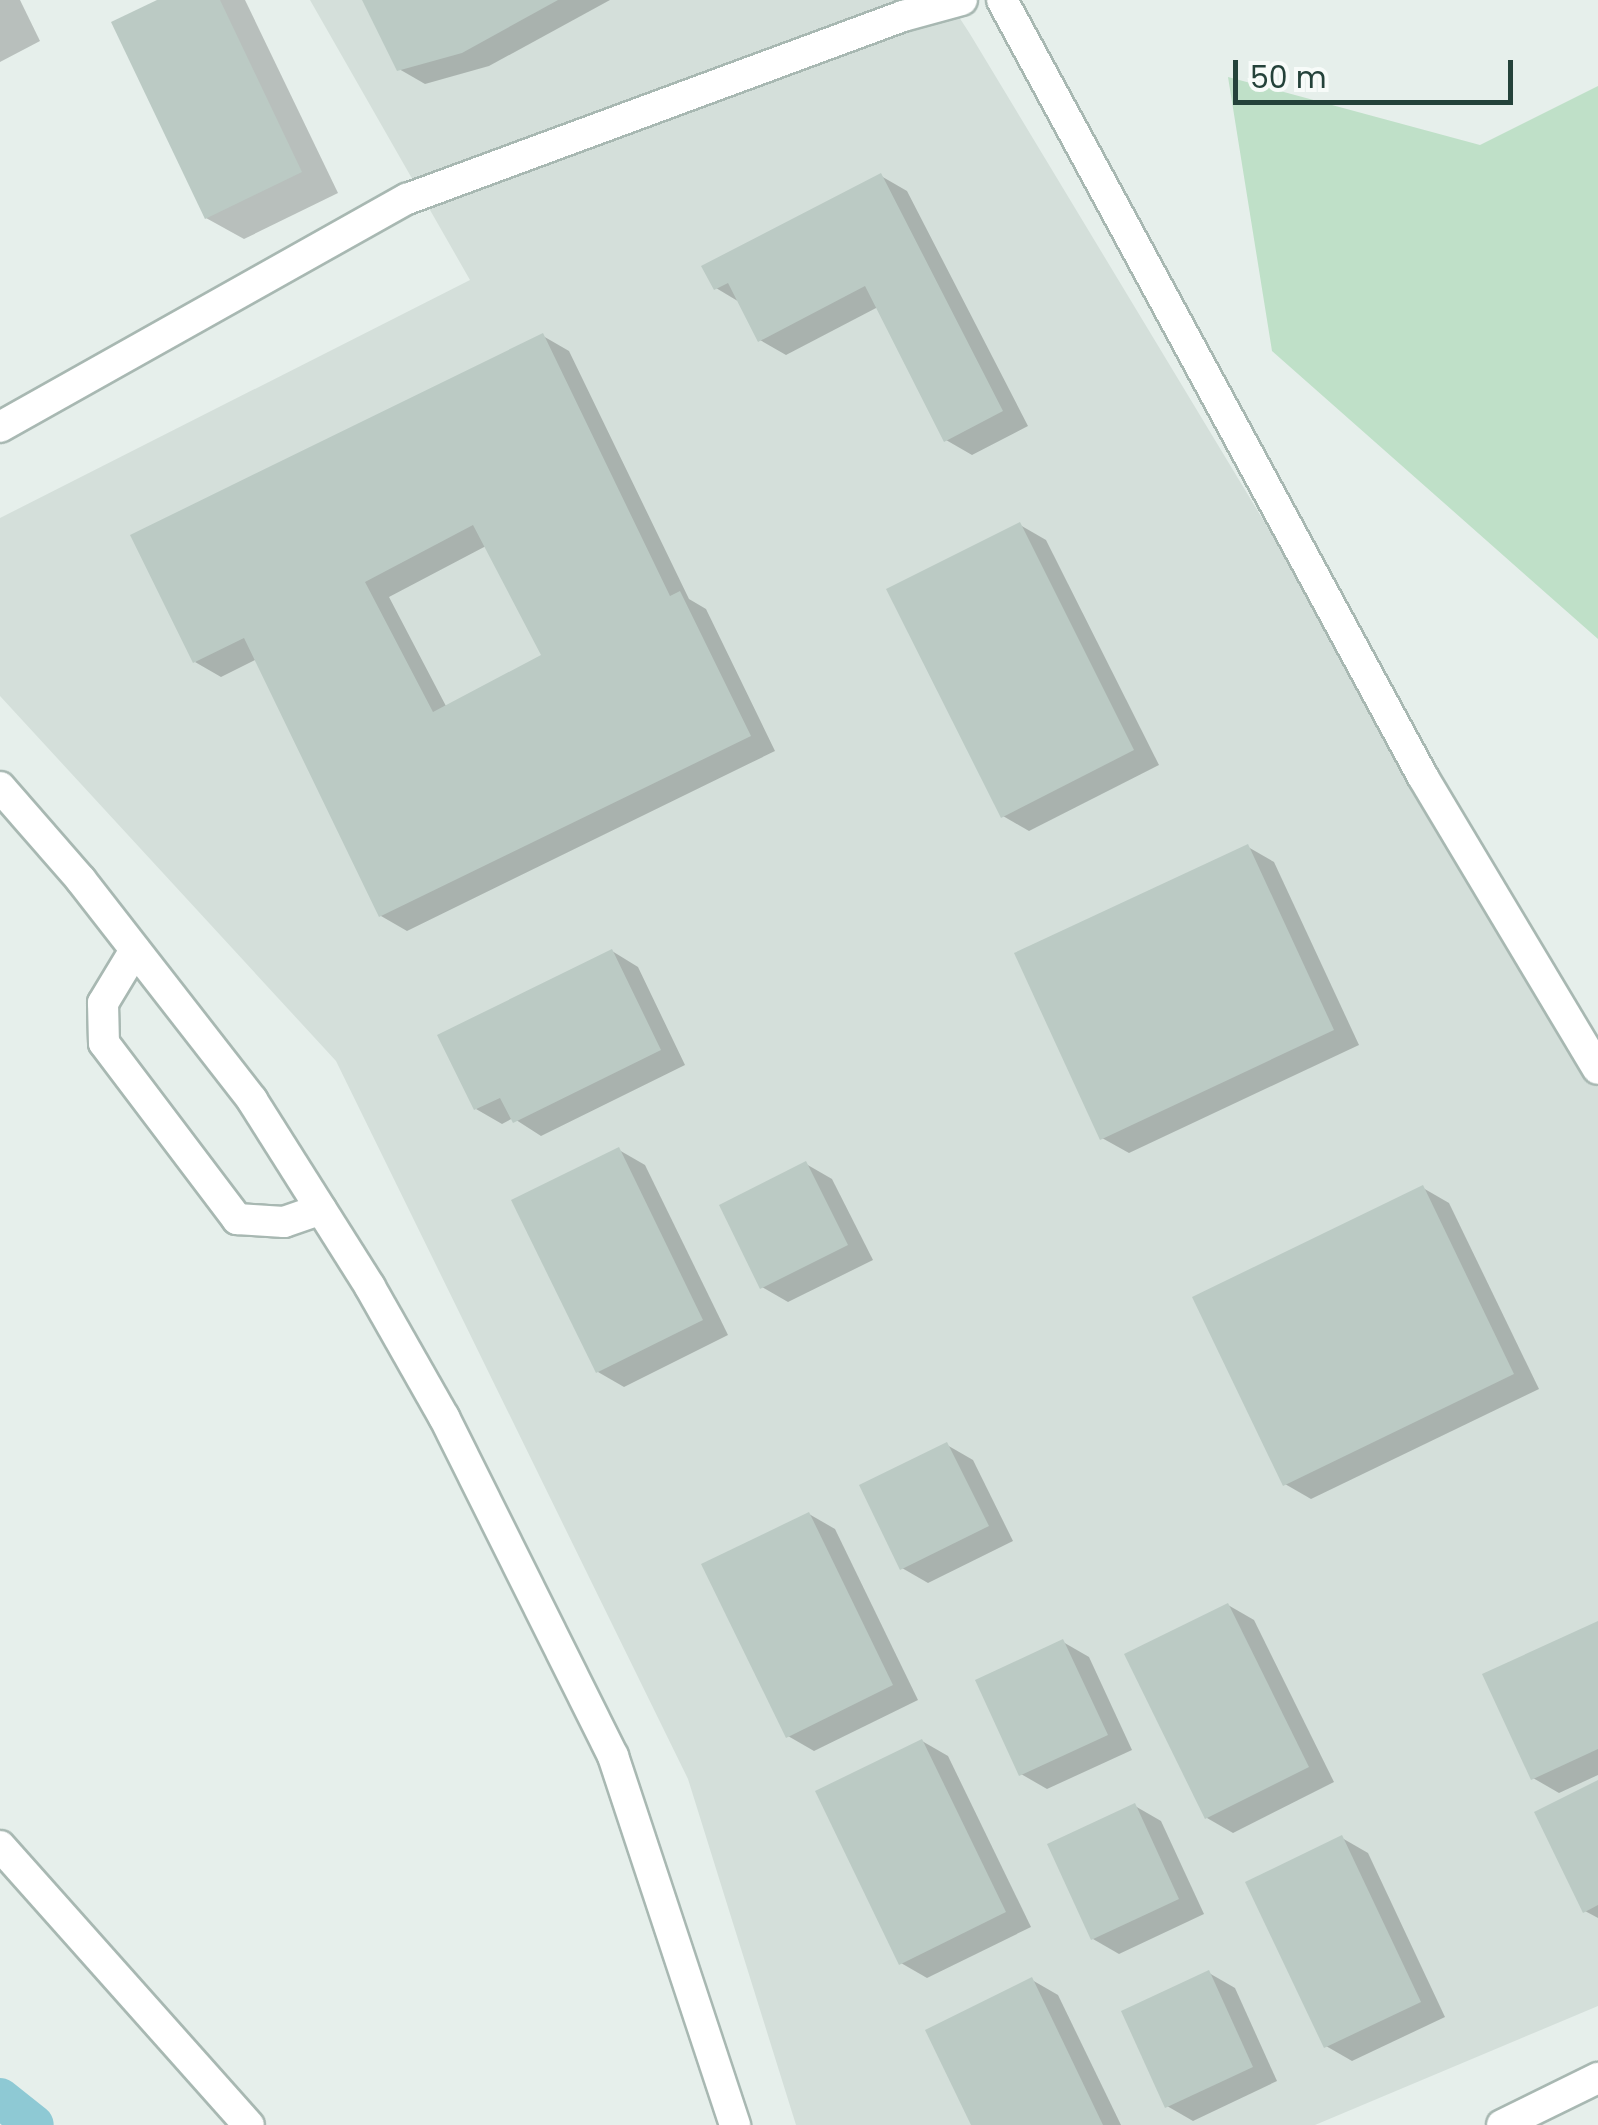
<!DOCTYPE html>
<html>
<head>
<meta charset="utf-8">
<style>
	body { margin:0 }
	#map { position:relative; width:1598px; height:2125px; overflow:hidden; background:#e6efeb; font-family:Poppins,sans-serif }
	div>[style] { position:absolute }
	.built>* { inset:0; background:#d4dfda }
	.green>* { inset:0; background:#bfe0c8 }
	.shadow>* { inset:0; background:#0003 }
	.canal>* { height:40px; margin:-20px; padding:0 20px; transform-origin:20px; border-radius:20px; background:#8ec9d4 }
	.building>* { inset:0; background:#bbcac4 }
	.roads { filter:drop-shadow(2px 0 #a8b8b2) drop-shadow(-2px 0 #a8b8b2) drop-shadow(0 2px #a8b8b2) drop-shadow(0 -2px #a8b8b2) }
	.minor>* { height:30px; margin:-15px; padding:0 15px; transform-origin:15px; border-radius:15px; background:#fff }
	span { translate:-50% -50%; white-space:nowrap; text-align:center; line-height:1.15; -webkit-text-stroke:8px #f7fbf9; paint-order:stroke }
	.scale { position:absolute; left:1233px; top:60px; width:280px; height:45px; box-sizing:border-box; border:5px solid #24423a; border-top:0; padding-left:12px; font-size:30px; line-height:35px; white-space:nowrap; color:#24423a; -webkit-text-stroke:8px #f7fbf9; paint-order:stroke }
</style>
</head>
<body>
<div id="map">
	<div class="built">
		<div style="clip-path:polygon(310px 0,948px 0,970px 34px,1598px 1075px,1598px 2006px,1315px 2125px,796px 2125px,688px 1779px,336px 1061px,0 696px,0 518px,470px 280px)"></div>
	</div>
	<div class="green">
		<div style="clip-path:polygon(1228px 77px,1480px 145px,1598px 86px,1598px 639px,1272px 351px)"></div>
	</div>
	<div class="shadow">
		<div style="clip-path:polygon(0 0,20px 0,40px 41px,0 62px)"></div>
		<div style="clip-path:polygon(163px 0,245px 0,338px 193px,244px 239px,206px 218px)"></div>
		<div style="clip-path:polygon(365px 0,610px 0,489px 66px,425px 84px,399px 69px)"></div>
		<div style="clip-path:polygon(881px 176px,907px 191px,1028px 426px,972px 455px,946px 440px,878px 307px,786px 355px,760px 340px,741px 303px,716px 288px)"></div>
		<div style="clip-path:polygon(evenodd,543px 336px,569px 351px,689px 599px,706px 609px,775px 751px,407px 931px,381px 916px,257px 659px,221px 677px,195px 662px,543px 336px,486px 546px,544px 656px,447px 708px,389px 597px,486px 546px)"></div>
		<div style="clip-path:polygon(1020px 525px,1046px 540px,1159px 765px,1029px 831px,1003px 816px)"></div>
		<div style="clip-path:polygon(1248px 847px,1274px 862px,1359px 1045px,1129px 1153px,1102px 1138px)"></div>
		<div style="clip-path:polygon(612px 951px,638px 967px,685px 1065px,541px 1136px,513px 1118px,502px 1124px,476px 1109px)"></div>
		<div style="clip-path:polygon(619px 1150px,645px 1165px,728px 1335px,624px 1387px,598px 1372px)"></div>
		<div style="clip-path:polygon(806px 1164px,832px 1179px,873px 1260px,788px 1302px,762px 1287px)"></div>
		<div style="clip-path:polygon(1423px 1188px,1449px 1203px,1539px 1389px,1311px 1499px,1285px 1484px)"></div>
		<div style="clip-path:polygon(947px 1445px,973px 1460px,1013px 1541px,928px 1583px,902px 1568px)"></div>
		<div style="clip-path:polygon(809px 1514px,835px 1529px,918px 1700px,814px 1751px,788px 1736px)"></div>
		<div style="clip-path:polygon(1228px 1605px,1254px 1620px,1334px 1782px,1233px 1833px,1207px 1818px)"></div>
		<div style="clip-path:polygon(1598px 1624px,1598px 1775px,1559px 1793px,1533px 1778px)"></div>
		<div style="clip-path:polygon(1063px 1642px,1089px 1657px,1132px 1750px,1047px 1789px,1021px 1774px)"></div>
		<div style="clip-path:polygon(922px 1741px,948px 1756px,1031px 1927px,927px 1978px,901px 1963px)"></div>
		<div style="clip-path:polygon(1598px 1783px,1598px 1918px,1585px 1911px)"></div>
		<div style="clip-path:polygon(1135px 1806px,1161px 1821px,1204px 1914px,1119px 1954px,1093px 1939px)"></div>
		<div style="clip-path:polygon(1342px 1838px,1368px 1853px,1445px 2017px,1352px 2061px,1326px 2046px)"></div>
		<div style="clip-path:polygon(1209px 1973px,1235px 1988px,1277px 2081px,1193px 2121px,1167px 2106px)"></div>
		<div style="clip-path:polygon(1032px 1980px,1058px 1995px,1121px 2125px,973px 2125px)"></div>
	</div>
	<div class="canal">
		<div style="left:0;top:2098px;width:43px;rotate:38.5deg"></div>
	</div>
	<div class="building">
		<div style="clip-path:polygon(157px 0,220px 0,302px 172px,205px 219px,111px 22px)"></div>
		<div style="clip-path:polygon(362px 0,558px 0,462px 53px,397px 71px)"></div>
		<div style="clip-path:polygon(881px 173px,1003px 411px,944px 442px,865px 286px,758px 342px,728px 283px,714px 290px,701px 266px)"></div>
		<div style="clip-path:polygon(evenodd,543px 333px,670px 596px,680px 591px,751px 736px,379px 917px,244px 638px,193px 663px,130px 535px,543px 333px,473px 525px,541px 655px,433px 712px,365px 582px,473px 525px)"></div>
		<div style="clip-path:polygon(1020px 522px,1134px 750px,1001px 818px,886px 589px)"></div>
		<div style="clip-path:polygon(1248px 844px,1334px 1030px,1100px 1140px,1014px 953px)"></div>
		<div style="clip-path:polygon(612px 949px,661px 1050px,513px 1123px,500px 1098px,474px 1110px,437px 1035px)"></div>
		<div style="clip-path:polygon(619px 1147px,703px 1320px,596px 1373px,511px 1200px)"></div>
		<div style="clip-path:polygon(806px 1161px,848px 1245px,760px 1289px,719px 1205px)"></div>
		<div style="clip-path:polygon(1423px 1185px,1514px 1374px,1283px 1486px,1192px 1297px)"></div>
		<div style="clip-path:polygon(947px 1442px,989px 1526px,900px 1570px,859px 1485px)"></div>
		<div style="clip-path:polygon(809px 1512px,893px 1685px,786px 1738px,701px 1564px)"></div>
		<div style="clip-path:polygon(1228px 1603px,1309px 1767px,1205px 1819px,1124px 1654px)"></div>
		<div style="clip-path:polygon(1598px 1621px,1598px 1749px,1531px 1780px,1482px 1674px)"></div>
		<div style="clip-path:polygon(1063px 1639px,1108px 1735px,1019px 1776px,975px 1680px)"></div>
		<div style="clip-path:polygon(922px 1739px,1006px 1912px,899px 1965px,815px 1791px)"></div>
		<div style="clip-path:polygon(1598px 1780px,1598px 1905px,1583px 1913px,1534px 1812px)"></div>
		<div style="clip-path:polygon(1135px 1803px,1179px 1899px,1091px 1940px,1047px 1844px)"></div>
		<div style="clip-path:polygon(1342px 1835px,1421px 2002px,1324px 2048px,1245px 1882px)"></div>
		<div style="clip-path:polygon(1209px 1970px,1253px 2067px,1165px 2108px,1121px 2011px)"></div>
		<div style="clip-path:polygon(1032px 1977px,1103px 2125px,971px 2125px,925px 2030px)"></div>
	</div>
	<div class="roads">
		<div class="minor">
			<div style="left:1002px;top:0;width:884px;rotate:61.55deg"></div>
			<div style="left:1423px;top:777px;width:340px;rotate:59.1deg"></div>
			<div style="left:0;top:427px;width:467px;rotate:-29.3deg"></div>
			<div style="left:407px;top:199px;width:529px;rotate:-20.25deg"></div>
			<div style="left:903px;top:16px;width:61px;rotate:-15.2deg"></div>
			<div style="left:0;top:787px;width:123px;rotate:48.9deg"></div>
			<div style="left:81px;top:880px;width:279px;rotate:52.1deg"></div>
			<div style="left:252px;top:1100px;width:221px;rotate:57.7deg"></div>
			<div style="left:370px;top:1287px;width:150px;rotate:60.4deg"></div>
			<div style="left:444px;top:1417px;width:379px;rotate:63.5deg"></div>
			<div style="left:613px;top:1756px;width:389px;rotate:71.7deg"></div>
			<div style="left:135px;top:950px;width:62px;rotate:121.1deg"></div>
			<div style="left:103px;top:1003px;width:40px;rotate:88.6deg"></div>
			<div style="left:104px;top:1043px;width:221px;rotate:52.9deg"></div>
			<div style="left:237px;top:1219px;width:47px;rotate:3.7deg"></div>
			<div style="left:284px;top:1222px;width:39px;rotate:-19deg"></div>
			<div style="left:0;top:1846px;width:374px;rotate:48.3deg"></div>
			<div style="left:1502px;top:2125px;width:107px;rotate:-26.1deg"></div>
		</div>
	</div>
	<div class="scale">50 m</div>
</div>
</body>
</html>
